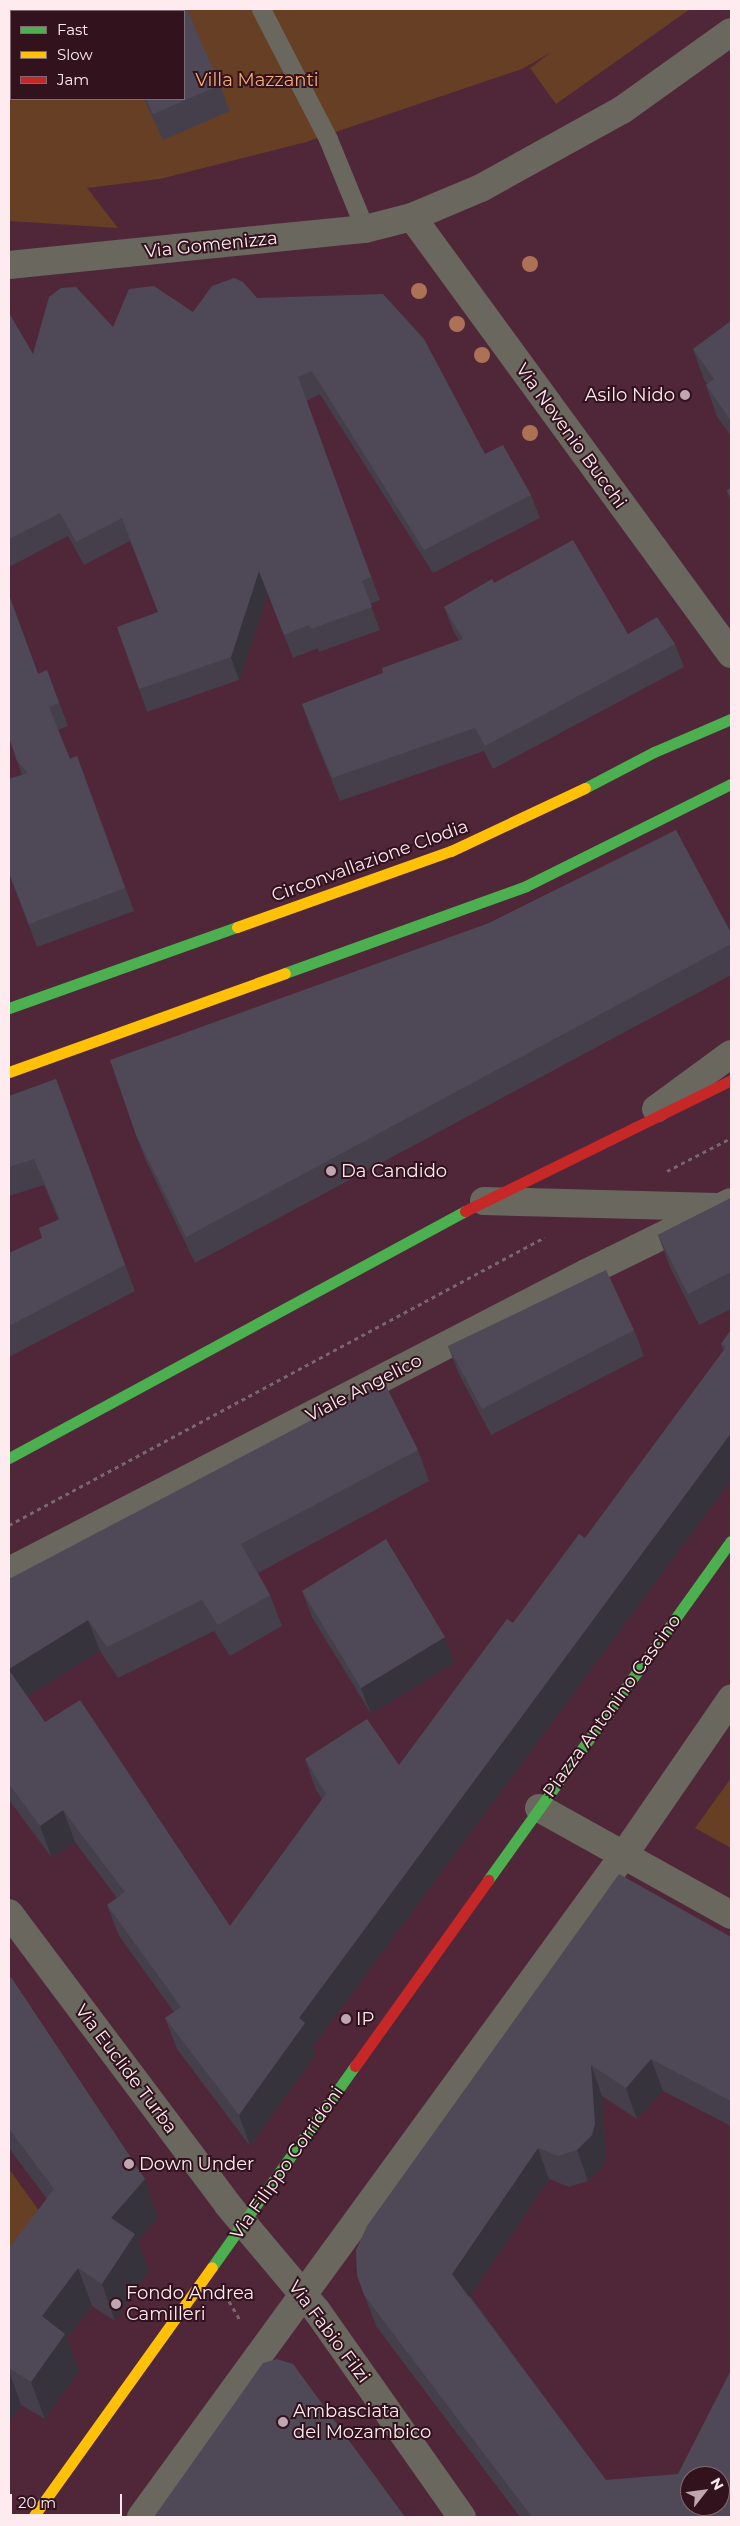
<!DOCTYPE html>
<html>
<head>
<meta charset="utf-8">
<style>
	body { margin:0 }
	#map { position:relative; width:740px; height:2526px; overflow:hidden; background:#4f2738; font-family:Montserrat,sans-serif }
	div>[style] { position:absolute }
	.green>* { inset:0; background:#673f25 }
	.path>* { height:3px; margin-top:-1.5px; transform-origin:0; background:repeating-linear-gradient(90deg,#77686a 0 4px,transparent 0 8px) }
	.lane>* { height:19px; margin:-9.5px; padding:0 9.5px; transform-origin:9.5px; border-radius:9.5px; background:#6a675f }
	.street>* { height:28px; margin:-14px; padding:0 14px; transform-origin:14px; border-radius:14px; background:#6a675f }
	.fast>* { height:11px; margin:-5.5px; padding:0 5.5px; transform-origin:5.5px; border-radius:5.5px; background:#4caf50 }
	.slow>* { height:11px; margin:-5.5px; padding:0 5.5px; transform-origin:5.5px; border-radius:5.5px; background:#ffc107 }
	.jam>* { height:11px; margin:-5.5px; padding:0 5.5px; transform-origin:5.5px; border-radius:5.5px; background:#c62828 }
	.trees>* { width:16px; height:16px; margin:-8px; border-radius:50%; background:#ad7156 }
	.wall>* { inset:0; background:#443f4b }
	.shaded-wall>* { inset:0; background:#37333d }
	.building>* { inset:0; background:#4f4957 }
	.dots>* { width:14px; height:14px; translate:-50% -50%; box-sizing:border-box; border:2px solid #31121d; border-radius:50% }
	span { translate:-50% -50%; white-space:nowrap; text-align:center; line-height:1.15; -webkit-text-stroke:4px #31121d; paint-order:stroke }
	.park-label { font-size:18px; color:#faad6f }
	.street-label { font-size:18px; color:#fdebf0 }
	.poi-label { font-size:18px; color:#fdebf0 }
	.right { translate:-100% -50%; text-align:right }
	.left { translate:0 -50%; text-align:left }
	.frame { position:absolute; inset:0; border:10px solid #fdebf0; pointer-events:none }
	.legend { position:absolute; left:10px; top:10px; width:175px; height:90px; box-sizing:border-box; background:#31121d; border:1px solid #836971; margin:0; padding:6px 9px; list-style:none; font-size:15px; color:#fdebf0 }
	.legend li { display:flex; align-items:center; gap:10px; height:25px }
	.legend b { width:25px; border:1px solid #836971 }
	.north { position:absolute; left:680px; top:2466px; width:50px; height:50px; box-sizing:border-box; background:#31121d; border:1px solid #836971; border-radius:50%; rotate:60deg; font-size:14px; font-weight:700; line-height:20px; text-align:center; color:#fdebf0 }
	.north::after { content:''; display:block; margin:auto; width:18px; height:22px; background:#c0a6b0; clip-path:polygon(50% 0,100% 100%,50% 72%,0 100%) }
	.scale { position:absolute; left:10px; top:2494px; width:112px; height:22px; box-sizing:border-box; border:2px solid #fdebf0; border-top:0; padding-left:6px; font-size:15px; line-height:18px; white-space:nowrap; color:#fdebf0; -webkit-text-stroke:4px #31121d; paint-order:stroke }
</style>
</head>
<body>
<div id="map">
	<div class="green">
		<div style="clip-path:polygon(evenodd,9px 9px,690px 9px,556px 104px,530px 68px,550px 53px,522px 69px,306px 142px,160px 179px,87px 188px,118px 228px,9px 221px,9px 9px,11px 11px,184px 11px,184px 99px,11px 99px,11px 11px)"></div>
		<div style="clip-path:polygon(731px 1778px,731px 1848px,695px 1828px)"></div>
		<div style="clip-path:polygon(9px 2169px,45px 2219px,9px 2267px)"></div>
	</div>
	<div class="path">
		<div style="left:667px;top:1171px;width:72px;rotate:-27.3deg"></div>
		<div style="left:9px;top:1525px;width:608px;rotate:-28.25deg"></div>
		<div style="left:229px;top:2301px;width:24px;rotate:60deg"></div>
	</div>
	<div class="lane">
		<div style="left:261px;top:9px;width:146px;rotate:62.7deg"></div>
		<div style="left:328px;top:139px;width:97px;rotate:67.7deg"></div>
	</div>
	<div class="street">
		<div style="left:412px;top:217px;width:541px;rotate:53.87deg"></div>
		<div style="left:9px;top:265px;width:358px;rotate:-5.8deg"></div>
		<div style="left:365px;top:229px;width:49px;rotate:-14.3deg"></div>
		<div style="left:412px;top:217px;width:75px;rotate:-22.8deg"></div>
		<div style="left:481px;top:188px;width:161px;rotate:-29deg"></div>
		<div style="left:622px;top:110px;width:134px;rotate:-35.6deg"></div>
		<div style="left:656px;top:1109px;width:93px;rotate:-36.3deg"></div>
		<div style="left:484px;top:1201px;width:233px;rotate:1.5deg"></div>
		<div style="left:9px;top:1571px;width:649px;rotate:-27.31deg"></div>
		<div style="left:586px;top:1273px;width:161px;rotate:-26.1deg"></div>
		<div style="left:539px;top:1808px;width:220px;rotate:29.1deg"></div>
		<div style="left:9px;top:1913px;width:365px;rotate:53.1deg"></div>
		<div style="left:228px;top:2205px;width:138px;rotate:50deg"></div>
		<div style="left:317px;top:2311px;width:252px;rotate:54.9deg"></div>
		<div style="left:141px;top:2517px;width:818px;rotate:-53.9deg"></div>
		<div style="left:623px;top:1856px;width:191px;rotate:-55.5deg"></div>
	</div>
	<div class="fast">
		<div style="left:585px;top:788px;width:78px;rotate:-27.6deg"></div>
		<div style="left:654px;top:752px;width:84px;rotate:-23.2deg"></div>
		<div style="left:285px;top:973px;width:256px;rotate:-19.8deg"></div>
		<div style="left:526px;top:886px;width:229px;rotate:-26.5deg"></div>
		<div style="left:9px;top:1008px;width:242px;rotate:-19.6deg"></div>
		<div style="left:9px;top:1458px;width:519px;rotate:-28.44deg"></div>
		<div style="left:488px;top:1880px;width:417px;rotate:-54.4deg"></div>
		<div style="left:212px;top:2267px;width:247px;rotate:-54.6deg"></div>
	</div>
	<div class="slow">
		<div style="left:237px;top:927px;width:227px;rotate:-19.6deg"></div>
		<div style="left:451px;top:851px;width:148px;rotate:-25.2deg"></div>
		<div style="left:9px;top:1072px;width:293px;rotate:-19.7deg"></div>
		<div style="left:33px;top:2517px;width:307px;rotate:-54.4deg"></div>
	</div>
	<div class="jam">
		<div style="left:465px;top:1211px;width:297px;rotate:-26.2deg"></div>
		<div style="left:355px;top:2066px;width:229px;rotate:-54.4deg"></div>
	</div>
	<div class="trees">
		<div style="left:530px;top:264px"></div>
		<div style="left:419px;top:291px"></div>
		<div style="left:457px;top:324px"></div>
		<div style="left:482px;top:355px"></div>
		<div style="left:530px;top:433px"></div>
	</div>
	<div class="wall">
		<div style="clip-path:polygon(220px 85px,230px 111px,163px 140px,144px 99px,184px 99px)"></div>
		<div style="clip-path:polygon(257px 298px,485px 454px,531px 495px,540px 518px,433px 573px,320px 394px,306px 401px,380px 600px,370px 604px,380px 630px,319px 652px,318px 648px,293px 658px,268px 594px,239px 680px,147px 712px,139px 689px,158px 612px,130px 541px,84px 565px,68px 536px,9px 567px,9px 313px,33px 354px,113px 327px,193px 312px)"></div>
		<div style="clip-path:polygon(731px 321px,731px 436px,717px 417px,706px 385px,707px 384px,704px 380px,693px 349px)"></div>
		<div style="clip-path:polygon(731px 487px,731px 503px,727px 491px)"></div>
		<div style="clip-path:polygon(494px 583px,628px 634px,675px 644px,684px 667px,493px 769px,484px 751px,340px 801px,310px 727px,302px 704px,383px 673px,459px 641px,453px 630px,444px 607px)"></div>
		<div style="clip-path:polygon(9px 595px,38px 674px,47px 670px,68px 726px,58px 730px,70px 759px,77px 756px,134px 911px,37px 947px,9px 874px,9px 779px,22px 775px,11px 743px,9px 744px)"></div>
		<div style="clip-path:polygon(731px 933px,731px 975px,195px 1263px,146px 1161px,136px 1135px)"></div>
		<div style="clip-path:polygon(56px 1079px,135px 1291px,9px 1357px,9px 1253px,42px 1238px,58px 1219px,44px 1185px,9px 1196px,9px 1096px)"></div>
		<div style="clip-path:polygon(731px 1198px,731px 1309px,699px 1325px,670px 1267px,658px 1235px)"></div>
		<div style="clip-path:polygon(634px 1330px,644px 1356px,491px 1435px,458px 1372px,448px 1346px)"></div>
		<div style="clip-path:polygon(731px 1330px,731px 1480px,313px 2046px,316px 2054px,250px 2146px,177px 2049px,165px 2018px,174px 2012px,119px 1936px,107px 1905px,117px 1898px,75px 1842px,52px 1858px,9px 1800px,9px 1579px,418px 1450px,429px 1481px,258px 1573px,270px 1595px,282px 1626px,230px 1656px,214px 1631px,118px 1678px,100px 1651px,27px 1696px,45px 1722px,230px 1926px,322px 1799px,316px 1790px,305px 1759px,399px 1765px,513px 1623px,585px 1538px,724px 1351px,721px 1344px)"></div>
		<div style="clip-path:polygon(302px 1591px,445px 1637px,454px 1663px,371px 1714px,312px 1617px)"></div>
		<div style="clip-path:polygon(731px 1937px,731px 2126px,663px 2091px,637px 2119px,602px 2096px,606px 2155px,603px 2166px,588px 2181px,569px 2187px,549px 2179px,470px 2296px,606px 2480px,731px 2517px,520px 2517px,376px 2326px,357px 2275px)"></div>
		<div style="clip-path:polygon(9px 1979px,158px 2217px,138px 2241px,149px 2271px,115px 2321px,92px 2306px,67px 2338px,79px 2371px,45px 2419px,21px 2405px,9px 2422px,9px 2248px,47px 2199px,9px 2148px)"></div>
	</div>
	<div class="shaded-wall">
		<div style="clip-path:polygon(259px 571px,268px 594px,239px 680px,231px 657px)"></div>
		<div style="clip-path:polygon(731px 1433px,731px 1480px,313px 2046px,316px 2054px,250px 2146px,239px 2115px,299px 2018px)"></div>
		<div style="clip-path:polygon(88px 1620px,100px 1651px,20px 1701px,9px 1671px,9px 1669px)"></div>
		<div style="clip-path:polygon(445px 1637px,454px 1663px,371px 1714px,361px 1688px)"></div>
		<div style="clip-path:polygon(63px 1810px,75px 1842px,52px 1858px,40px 1826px)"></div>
		<div style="clip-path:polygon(651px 2059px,663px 2091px,637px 2119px,626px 2088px)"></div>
		<div style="clip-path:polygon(591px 2065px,602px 2096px,606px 2155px,603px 2166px,588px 2181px,577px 2150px)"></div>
		<div style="clip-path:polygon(538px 2148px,549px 2179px,464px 2305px,452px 2274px)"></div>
		<div style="clip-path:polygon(145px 2179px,158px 2217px,138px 2241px,149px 2271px,115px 2321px,102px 2284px,111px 2218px)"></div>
		<div style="clip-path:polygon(78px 2268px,92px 2306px,67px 2338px,79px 2371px,45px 2419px,31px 2382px,42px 2316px)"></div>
		<div style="clip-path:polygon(9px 2371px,21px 2405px,9px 2422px)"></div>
	</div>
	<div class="building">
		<div style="clip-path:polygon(134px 9px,187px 9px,220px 85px,153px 114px,146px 99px,184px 99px,184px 11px,128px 11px)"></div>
		<div style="clip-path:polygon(234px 278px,243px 282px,257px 298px,383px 294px,424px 339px,485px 454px,503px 445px,531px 495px,424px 550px,312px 371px,298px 377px,371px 577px,362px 581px,372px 607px,311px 629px,309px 625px,284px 635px,259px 571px,231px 657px,139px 689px,117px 627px,158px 612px,122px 518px,76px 542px,60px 513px,9px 539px,9px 313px,33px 354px,49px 297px,61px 288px,76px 287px,113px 327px,129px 289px,154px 286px,193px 312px,212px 286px)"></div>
		<div style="clip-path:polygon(731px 321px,731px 421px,706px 385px,714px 379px,693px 349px)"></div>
		<div style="clip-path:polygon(731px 487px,731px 497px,727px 491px)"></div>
		<div style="clip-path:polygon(573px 540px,628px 634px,657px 617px,675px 644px,485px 746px,475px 728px,332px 778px,302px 704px,383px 673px,382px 668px,463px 639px,444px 607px,492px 579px,494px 583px)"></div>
		<div style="clip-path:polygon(9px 595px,38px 674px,47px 670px,59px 703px,49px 707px,70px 759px,77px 756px,125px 888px,29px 924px,9px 872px,9px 779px,28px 773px,17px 761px,9px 737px)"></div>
		<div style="clip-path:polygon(676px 830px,731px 933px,731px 944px,186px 1237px,136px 1135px,110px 1060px,489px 923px)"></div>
		<div style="clip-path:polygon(56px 1079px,125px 1265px,9px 1326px,9px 1253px,42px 1238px,39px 1228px,60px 1219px,34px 1159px,9px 1167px,9px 1096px)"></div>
		<div style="clip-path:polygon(731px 1198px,731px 1272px,688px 1294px,658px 1235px)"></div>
		<div style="clip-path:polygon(606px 1270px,634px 1330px,482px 1409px,448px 1346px)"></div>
		<div style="clip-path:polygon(731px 1330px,731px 1433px,299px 2018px,305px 2023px,239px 2115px,165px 2018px,181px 2007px,107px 1905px,125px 1892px,63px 1810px,40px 1826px,9px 1784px,9px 1670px,45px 1722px,80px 1700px,230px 1926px,326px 1794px,305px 1759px,367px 1719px,399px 1765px,507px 1619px,513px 1623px,579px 1534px,585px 1538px,726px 1347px,721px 1344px)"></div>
		<div style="clip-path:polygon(384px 1382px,418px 1450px,241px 1544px,270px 1595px,218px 1625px,202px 1600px,107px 1647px,88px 1620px,9px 1669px,9px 1579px)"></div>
		<div style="clip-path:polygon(386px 1539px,445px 1637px,361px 1688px,302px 1591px)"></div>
		<div style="clip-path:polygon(evenodd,619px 1874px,731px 1937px,731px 2101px,651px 2059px,626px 2088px,591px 2065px,595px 2124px,592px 2135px,577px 2150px,558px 2156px,538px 2148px,452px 2274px,606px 2480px,678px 2474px,731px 2370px,731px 2517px,532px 2517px,364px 2295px,357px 2275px,356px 2250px,367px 2226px,619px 1874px,690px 2476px,720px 2476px,720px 2506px,690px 2506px,690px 2476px)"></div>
		<div style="clip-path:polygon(11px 1977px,145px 2179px,111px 2218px,135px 2234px,102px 2284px,78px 2268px,42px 2316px,65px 2334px,31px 2382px,9px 2368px,9px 2248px,54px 2189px,9px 2129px,9px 1979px)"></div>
		<div style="clip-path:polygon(277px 2359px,293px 2364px,405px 2517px,154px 2517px,263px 2363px)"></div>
	</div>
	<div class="dots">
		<div style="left:685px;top:395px;background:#c0a6b0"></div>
		<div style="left:331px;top:1171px;background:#c0a6b0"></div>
		<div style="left:346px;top:2019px;background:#c0a6b0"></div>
		<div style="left:129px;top:2164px;background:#c0a6b0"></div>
		<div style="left:116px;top:2304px;background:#c0a6b0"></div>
		<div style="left:283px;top:2422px;background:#c0a6b0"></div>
	</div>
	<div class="park-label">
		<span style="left:257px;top:80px">Villa Mazzanti</span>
	</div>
	<div class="street-label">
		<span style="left:211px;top:245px;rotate:-6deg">Via Gomenizza</span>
		<span style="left:571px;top:436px;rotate:54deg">Via Novenio Bucchi</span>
		<span style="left:370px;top:861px;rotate:-20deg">Circonvallazione Clodia</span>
		<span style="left:364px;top:1388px;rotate:-27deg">Viale Angelico</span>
		<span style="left:612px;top:1706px;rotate:-54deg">Piazza Antonino Cascino</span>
		<span style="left:126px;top:2069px;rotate:53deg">Via Euclide Turba</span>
		<span style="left:287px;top:2163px;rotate:-55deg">Via Filippo Corridoni</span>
		<span style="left:329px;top:2332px;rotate:53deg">Via Fabio Filzi</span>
	</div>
	<div class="poi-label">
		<span class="right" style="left:675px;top:395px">Asilo Nido</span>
		<span class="left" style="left:341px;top:1171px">Da Candido</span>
		<span class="left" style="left:356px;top:2019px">IP</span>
		<span class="left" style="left:139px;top:2164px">Down Under</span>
		<span class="left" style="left:126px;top:2304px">Fondo Andrea<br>Camilleri</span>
		<span class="left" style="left:293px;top:2422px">Ambasciata<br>del Mozambico</span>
	</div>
	<div class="frame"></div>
	<ul class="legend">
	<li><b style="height:6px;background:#4caf50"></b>Fast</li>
	<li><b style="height:6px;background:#ffc107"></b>Slow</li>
	<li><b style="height:6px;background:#c62828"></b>Jam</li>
	</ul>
	<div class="north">N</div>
	<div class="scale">20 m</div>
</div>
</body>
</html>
